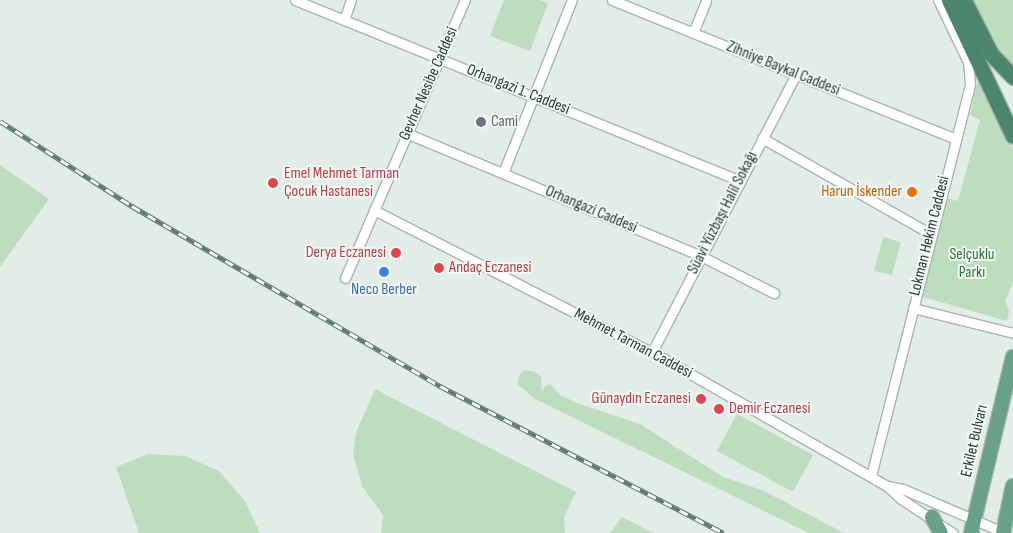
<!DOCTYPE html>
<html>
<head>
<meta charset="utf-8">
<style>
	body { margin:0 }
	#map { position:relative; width:1013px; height:533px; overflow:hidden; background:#e3ede7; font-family:"Sofia Sans Condensed",sans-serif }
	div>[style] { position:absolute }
	.green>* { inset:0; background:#bdddbf }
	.roads { filter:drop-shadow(1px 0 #a6b5ad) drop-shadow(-1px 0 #a6b5ad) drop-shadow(0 1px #a6b5ad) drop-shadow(0 -1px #a6b5ad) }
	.minor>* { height:9px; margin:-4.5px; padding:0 4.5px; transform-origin:4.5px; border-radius:4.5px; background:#fff }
	.primary>* { height:14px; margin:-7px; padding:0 7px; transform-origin:7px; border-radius:7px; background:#69a188 }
	.trunk>* { height:15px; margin:-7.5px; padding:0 7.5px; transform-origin:7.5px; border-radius:7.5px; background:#4c866e }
	.rail>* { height:5px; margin-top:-2.5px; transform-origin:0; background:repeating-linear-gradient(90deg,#f4f9f5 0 9px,#5e796d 0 18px); box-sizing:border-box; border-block:1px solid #5e796d }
	.dots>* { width:14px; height:14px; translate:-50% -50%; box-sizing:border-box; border:2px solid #f4f9f5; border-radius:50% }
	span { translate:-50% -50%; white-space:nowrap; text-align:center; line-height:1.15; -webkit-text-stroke:4px #f4f9f5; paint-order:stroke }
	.street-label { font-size:16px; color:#233e32 }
	.worship-label { font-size:16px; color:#5b616d }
	.left { translate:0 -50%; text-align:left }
	.health-label { font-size:16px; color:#be3a42 }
	.right { translate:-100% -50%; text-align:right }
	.food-label { font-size:16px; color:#c56008 }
	.park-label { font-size:16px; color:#2e743c }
	.shop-label { font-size:16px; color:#366cbe }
</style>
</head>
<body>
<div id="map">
	<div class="green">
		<div style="clip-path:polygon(504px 0,540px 0,548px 3px,530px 51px,490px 36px)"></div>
		<div style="clip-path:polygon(970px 0,1013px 0,1013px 73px,1006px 66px)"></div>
		<div style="clip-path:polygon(978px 78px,1013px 148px,1013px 283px,1005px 301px,1009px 311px,1007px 321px,923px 297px,945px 198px,958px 201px,980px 120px,970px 115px)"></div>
		<div style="clip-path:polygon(0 165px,49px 199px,0 267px)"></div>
		<div style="clip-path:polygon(883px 237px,901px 242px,892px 275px,874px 271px)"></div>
		<div style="clip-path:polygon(525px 370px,536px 372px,541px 377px,542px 392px,545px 386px,550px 384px,560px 395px,577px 403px,640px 424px,723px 477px,764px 491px,844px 533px,809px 533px,535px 399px,517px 384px,520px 374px)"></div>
		<div style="clip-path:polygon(375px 389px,576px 492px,564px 517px,565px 533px,381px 533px,383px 515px,362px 486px,353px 454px,356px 433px)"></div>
		<div style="clip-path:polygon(737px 414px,813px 455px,793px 492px,717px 451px)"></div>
		<div style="clip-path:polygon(148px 454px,185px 456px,219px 471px,245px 501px,260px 533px,139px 533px,116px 467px)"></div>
		<div style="clip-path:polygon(622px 517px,653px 533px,610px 533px)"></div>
	</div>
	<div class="roads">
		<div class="minor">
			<div style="left:295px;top:0;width:481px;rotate:22.1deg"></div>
			<div style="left:612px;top:0;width:369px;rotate:22deg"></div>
			<div style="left:344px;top:20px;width:21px;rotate:-71deg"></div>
			<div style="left:693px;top:33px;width:35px;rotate:-68deg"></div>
			<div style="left:406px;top:133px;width:320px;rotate:22.6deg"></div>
			<div style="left:701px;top:256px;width:82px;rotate:26.9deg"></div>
			<div style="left:762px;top:138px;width:194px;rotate:29.6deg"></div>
			<div style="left:503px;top:173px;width:186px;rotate:-68.3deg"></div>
			<div style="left:374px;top:210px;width:312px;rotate:27.1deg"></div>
			<div style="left:652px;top:352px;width:271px;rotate:29.7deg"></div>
			<div style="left:887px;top:486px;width:19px;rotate:43deg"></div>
			<div style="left:901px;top:499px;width:62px;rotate:33.2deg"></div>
			<div style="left:345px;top:278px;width:303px;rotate:-66.7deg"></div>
			<div style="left:913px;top:308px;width:103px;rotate:14deg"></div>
			<div style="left:652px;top:352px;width:313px;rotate:-62.6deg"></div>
			<div style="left:871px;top:476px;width:404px;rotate:-75.8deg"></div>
			<div style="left:970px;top:84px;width:22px;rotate:-95deg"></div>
			<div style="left:968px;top:62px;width:69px;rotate:-115.8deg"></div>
			<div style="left:888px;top:486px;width:15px;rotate:11deg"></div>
			<div style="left:903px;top:489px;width:109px;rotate:23.3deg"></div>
		</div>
		<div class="primary">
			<div style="left:932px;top:517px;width:18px;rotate:61deg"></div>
			<div style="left:971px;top:533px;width:181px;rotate:-76.6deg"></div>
			<div style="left:1003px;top:533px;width:48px;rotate:-78deg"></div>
		</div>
		<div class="trunk">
			<div style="left:949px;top:0;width:150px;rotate:64.8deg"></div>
			<div style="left:964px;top:0;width:60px;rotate:63.4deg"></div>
			<div style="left:991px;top:54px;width:32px;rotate:46deg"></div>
		</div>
	</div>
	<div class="rail">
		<div style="left:0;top:121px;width:157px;rotate:32.8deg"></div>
		<div style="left:132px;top:206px;width:357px;rotate:30.3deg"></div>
		<div style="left:440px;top:386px;width:319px;rotate:27.4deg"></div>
	</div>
	<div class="dots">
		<div style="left:481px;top:122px;background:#6b7280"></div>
		<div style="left:273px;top:183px;background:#e0444e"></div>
		<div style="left:912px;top:192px;background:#e8710a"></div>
		<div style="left:396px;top:253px;background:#e0444e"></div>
		<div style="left:439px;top:268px;background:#e0444e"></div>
		<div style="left:384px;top:272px;background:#3f7fe0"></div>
		<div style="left:701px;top:399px;background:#e0444e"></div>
		<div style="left:719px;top:409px;background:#e0444e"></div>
	</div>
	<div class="street-label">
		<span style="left:783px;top:69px;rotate:22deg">Zihniye Baykal Caddesi</span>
		<span style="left:429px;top:84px;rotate:-66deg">Gevher Nesibe Caddesi</span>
		<span style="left:518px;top:90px;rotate:22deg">Orhangazi 1. Caddesi</span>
		<span style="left:591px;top:210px;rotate:23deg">Orhangazi Caddesi</span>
		<span style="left:723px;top:213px;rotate:-63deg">Süavi Yüzbaşı Halil Sokağı</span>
		<span style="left:930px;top:236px;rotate:-76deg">Lokman Hekim Caddesi</span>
		<span style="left:633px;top:344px;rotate:28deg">Mehmet Tarman Caddesi</span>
		<span style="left:975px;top:441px;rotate:-77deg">Erkilet Bulvarı</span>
	</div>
	<div class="worship-label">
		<span class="left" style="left:491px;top:122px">Cami</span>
	</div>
	<div class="health-label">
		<span class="left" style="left:284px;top:183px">Emel Mehmet Tarman<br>Çocuk Hastanesi</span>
		<span class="right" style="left:386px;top:253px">Derya Eczanesi</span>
		<span class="left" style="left:449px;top:268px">Andaç Eczanesi</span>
		<span class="right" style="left:691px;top:399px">Günaydın Eczanesi</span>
		<span class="left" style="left:729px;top:409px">Demir Eczanesi</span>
	</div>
	<div class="food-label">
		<span class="right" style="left:902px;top:192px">Harun İskender</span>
	</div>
	<div class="park-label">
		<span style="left:972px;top:264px">Selçuklu<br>Parkı</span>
	</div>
	<div class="shop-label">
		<span style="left:384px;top:290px">Neco Berber</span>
	</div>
</div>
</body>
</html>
